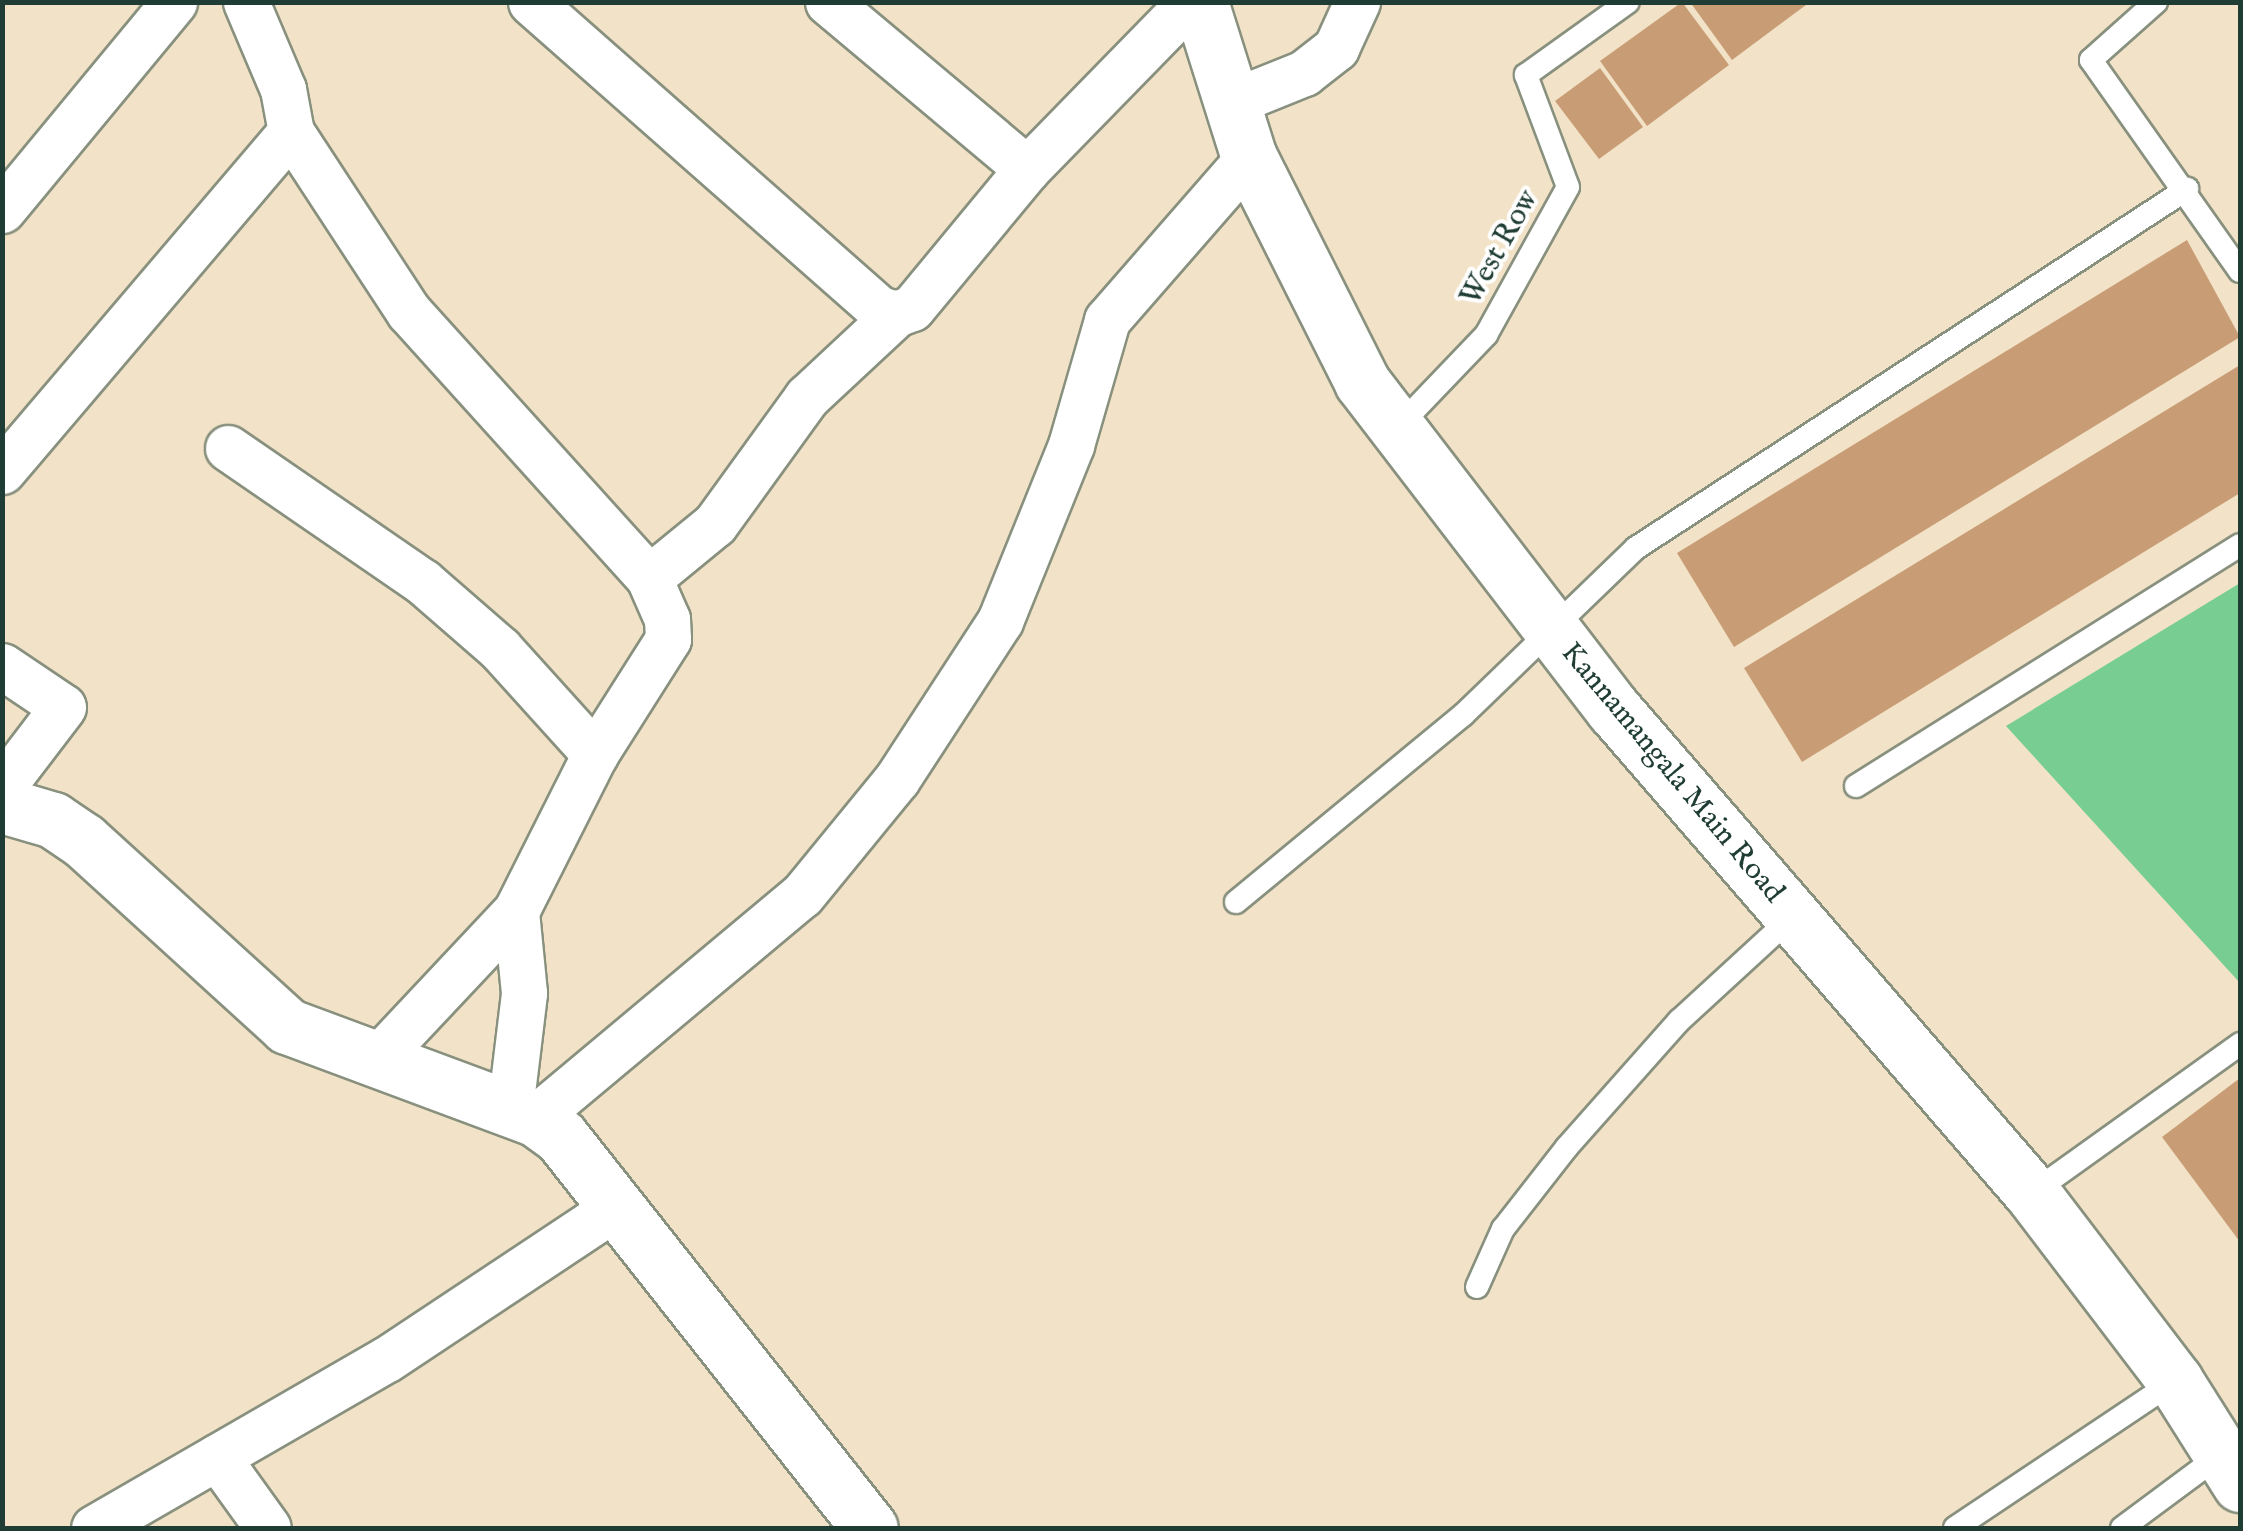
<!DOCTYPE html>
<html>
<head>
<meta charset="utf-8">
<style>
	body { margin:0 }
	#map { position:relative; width:2243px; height:1531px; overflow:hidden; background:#f2e3c8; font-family:"IM FELL English",serif }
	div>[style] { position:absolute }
	.green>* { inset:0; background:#78ce92 }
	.building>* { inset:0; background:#c89d75 }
	.roads { filter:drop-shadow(2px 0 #88907e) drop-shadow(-2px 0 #88907e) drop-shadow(0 2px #88907e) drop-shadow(0 -2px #88907e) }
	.service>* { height:22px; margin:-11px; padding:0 11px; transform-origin:11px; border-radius:11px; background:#fff }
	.minor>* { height:45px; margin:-22.5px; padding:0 22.5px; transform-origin:22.5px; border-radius:22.5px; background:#fff }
	.tertiary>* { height:55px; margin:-27.5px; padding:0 27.5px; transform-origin:27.5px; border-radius:27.5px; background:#fff }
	span { translate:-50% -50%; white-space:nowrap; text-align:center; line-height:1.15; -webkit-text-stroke:8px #fff; paint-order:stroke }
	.street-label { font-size:30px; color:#1f3d34 }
	.frame { position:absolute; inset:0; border:5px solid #1f3d34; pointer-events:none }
</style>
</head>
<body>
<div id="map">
	<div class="green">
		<div style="clip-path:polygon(2240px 583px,2240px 983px,2006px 726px)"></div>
	</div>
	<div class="building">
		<div style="clip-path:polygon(1682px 2px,1729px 65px,1647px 126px,1600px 61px)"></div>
		<div style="clip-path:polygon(1690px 2px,1810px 2px,1732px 60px)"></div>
		<div style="clip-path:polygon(1600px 68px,1643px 127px,1599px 159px,1555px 101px)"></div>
		<div style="clip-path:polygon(2187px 240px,2240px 337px,1734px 647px,1677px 553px)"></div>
		<div style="clip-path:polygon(2240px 365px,2240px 493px,1802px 762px,1744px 668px)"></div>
		<div style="clip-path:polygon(2240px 1078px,2240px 1242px,2162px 1137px)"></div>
	</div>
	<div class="roads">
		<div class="service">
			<div style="left:2156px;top:2px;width:87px;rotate:138.3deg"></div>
			<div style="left:2091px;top:60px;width:258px;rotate:54.8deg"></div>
			<div style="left:1397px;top:428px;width:129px;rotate:-46.3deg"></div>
			<div style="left:1486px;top:335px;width:169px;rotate:-61deg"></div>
			<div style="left:1568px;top:187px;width:120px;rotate:-110.6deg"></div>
			<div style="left:1526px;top:75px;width:125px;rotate:-35.6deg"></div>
			<div style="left:1856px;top:786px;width:453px;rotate:-32.1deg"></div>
			<div style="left:1236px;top:902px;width:294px;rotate:-39.5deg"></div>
			<div style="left:1463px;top:715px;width:240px;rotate:-44deg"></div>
			<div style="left:1636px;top:548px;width:658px;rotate:-33.09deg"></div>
			<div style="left:2032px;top:1193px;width:256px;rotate:-35.6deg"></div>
			<div style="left:1477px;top:1287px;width:64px;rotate:-65.9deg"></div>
			<div style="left:1503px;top:1229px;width:104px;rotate:-52deg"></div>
			<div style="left:1567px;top:1147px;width:169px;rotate:-48.4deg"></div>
			<div style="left:1679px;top:1021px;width:154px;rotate:-42.6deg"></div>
			<div style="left:1955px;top:1528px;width:265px;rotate:-33.8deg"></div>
			<div style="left:2122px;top:1528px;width:126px;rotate:-36.6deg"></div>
		</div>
		<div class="minor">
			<div style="left:246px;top:2px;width:95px;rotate:67deg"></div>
			<div style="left:283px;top:89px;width:44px;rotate:79.5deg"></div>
			<div style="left:291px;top:132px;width:215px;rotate:56.8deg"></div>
			<div style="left:409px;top:312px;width:358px;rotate:47.9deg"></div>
			<div style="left:649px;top:578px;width:45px;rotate:66.3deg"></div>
			<div style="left:667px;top:619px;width:20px;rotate:87deg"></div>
			<div style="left:668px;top:639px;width:136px;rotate:122.4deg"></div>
			<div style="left:595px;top:754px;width:176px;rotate:116.7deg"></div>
			<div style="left:516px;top:911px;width:206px;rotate:133.2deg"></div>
			<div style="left:531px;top:2px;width:464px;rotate:41.4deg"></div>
			<div style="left:879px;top:309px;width:18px;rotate:16deg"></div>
			<div style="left:896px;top:314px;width:17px;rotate:-21deg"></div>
			<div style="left:912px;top:308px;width:180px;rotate:-50.4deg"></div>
			<div style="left:1027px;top:169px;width:233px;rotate:-45.7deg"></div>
			<div style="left:828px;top:2px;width:260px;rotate:40deg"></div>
			<div style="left:1232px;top:102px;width:78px;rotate:-21.9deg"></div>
			<div style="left:1304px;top:73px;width:41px;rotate:-38deg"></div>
			<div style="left:1336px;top:48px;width:51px;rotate:-65.5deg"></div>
			<div style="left:2px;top:210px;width:270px;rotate:-50.4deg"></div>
			<div style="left:228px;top:448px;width:237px;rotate:34.5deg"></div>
			<div style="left:423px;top:582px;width:102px;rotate:41deg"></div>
			<div style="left:500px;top:649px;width:142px;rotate:47.9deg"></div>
			<div style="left:2px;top:471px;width:445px;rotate:-49.6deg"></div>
			<div style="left:649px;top:578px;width:85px;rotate:-39.3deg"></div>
			<div style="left:715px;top:524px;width:157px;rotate:-54.1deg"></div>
			<div style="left:807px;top:397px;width:122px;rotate:-43deg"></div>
			<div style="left:2px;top:666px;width:73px;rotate:33.9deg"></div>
			<div style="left:63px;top:707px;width:101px;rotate:127.3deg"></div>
			<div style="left:510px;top:1109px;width:117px;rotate:-83.1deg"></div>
			<div style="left:524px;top:993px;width:82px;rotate:-95.6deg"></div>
			<div style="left:535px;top:1118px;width:348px;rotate:-39.9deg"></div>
			<div style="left:802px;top:895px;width:150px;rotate:-50.7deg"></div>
			<div style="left:897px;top:779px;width:189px;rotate:-56.9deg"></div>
			<div style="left:1000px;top:621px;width:190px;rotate:-68deg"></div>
			<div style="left:1071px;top:445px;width:130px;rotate:-73.9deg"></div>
			<div style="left:1107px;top:320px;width:216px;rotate:-48.9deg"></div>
			<div style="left:217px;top:1457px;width:87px;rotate:54.3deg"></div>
			<div style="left:94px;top:1528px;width:338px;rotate:-30deg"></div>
			<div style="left:387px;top:1359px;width:269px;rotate:-33.6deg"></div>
		</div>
		<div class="tertiary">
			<div style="left:1200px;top:2px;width:163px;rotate:72.5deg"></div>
			<div style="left:1249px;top:157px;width:252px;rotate:63.3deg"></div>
			<div style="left:1362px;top:382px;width:414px;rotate:52.5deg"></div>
			<div style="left:1614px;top:710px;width:639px;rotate:49.13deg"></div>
			<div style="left:2032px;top:1193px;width:236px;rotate:52.7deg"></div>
			<div style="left:2175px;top:1381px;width:122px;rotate:57.7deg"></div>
			<div style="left:2px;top:805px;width:53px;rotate:16.4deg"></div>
			<div style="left:53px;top:820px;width:37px;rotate:34deg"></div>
			<div style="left:84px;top:841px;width:275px;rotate:42.3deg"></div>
			<div style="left:287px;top:1026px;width:265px;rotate:20.4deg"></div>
			<div style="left:535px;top:1118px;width:32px;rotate:36deg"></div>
			<div style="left:561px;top:1137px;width:498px;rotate:51.7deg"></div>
		</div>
	</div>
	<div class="street-label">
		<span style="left:1500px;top:248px;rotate:-61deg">West Row</span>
		<span style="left:1672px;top:773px;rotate:50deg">Kannamangala Main Road</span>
	</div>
	<div class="frame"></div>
</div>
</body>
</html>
